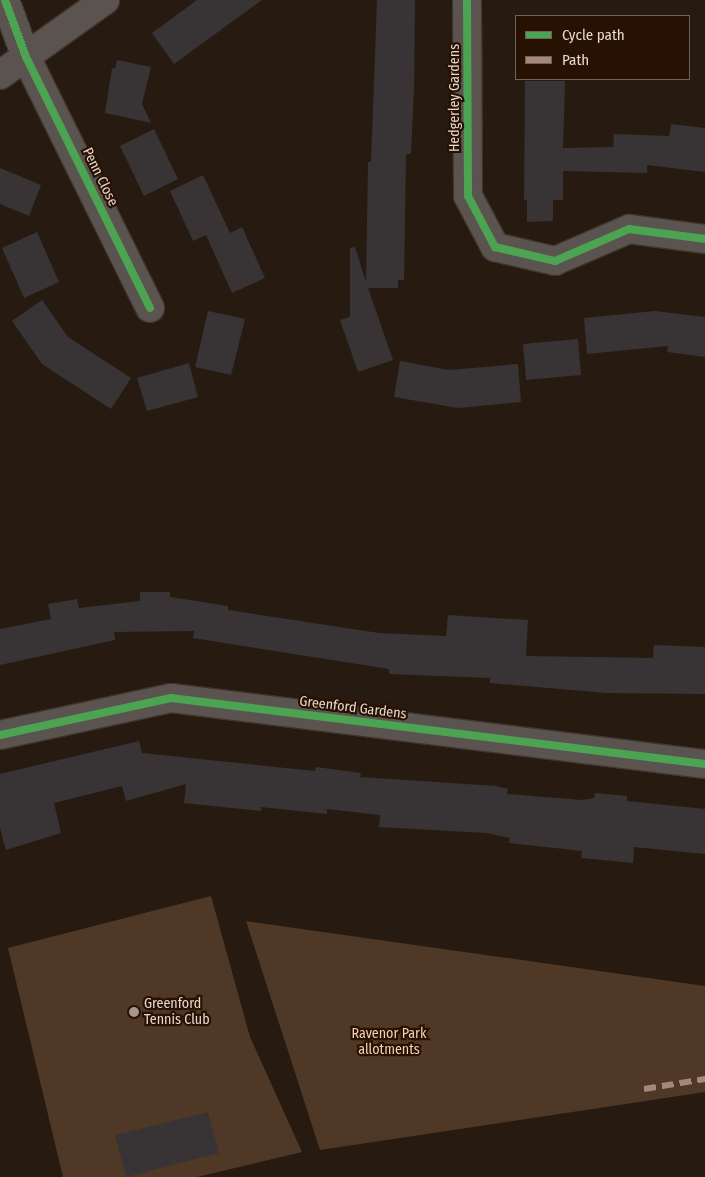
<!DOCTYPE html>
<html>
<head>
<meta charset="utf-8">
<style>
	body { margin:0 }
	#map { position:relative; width:705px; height:1177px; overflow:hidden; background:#271b11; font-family:"Fira Sans Condensed",sans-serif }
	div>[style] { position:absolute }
	.green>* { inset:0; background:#503826 }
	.building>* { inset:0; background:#383334 }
	.roads { filter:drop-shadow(1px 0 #40352d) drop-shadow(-1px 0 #40352d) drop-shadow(0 1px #40352d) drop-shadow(0 -1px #40352d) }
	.street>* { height:28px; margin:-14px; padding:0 14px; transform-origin:14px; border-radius:14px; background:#5a534f }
	.quiet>* { height:6px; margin-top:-3px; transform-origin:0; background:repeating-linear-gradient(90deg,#a5887d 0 12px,transparent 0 18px) }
	.cycleway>* { height:8px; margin:-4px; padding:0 4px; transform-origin:4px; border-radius:4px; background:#4ca352 }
	.dots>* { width:14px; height:14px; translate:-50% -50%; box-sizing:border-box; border:2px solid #261102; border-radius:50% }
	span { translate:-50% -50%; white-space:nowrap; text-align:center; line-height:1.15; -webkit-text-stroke:4.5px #261102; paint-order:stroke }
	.street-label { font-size:14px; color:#e8d8ce }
	.poi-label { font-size:14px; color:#e8d8ce }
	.left { translate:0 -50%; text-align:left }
	.park-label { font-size:14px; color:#f7cfb3 }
	.legend { position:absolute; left:515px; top:15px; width:175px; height:65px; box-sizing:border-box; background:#261102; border:1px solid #746154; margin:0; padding:6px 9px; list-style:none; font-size:15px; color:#e8d8ce }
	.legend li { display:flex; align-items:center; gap:10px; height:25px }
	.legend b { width:25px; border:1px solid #746154 }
</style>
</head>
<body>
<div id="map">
	<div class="green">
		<div style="clip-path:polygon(211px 896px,250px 1037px,302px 1152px,197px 1177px,63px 1177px,8px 948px)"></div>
		<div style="clip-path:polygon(246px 921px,705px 986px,705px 1092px,320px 1150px)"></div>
	</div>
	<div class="building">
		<div style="clip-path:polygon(197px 0,262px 0,174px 64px,152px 33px)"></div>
		<div style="clip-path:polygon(377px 0,415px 0,414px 90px,411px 154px,406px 154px,404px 280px,398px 280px,398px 288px,368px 288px,393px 360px,358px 372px,340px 320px,350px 317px,350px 248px,355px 247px,366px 282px,368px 162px,371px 162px)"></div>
		<div style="clip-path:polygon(117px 60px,151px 67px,142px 104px,151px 123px,105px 113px,112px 68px,115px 69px)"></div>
		<div style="clip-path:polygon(525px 81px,565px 81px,563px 148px,613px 147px,614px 134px,669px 136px,671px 124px,705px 128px,705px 172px,647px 165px,647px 173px,563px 171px,563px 200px,553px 200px,553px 221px,527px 222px,527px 200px,524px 200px)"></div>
		<div style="clip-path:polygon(154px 129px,178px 179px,144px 196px,120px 146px)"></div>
		<div style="clip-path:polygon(0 168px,41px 185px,29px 216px,0 204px)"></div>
		<div style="clip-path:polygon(203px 175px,230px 233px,242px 227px,265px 278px,232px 293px,206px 235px,193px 241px,170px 191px)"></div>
		<div style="clip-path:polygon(37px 232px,59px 282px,24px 298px,2px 248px)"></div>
		<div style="clip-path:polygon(42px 300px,68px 337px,131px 378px,111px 409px,42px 364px,12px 321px)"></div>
		<div style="clip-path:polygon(208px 311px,245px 319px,231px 375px,195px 367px)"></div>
		<div style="clip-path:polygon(655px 311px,705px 317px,705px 357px,667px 352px,668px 346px,587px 354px,584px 318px)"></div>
		<div style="clip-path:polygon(578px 339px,581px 375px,526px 380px,523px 344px)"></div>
		<div style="clip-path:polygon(400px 361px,449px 370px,518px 364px,521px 402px,458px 408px,394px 397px)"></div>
		<div style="clip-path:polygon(189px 363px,198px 397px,147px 411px,137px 378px)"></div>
		<div style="clip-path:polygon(140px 592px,170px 592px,170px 597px,228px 606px,228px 610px,379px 633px,446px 636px,448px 615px,528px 620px,526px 656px,653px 658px,654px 645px,705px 647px,705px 694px,606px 693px,490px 683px,490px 678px,389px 674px,389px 669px,193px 638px,194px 631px,114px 632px,115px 640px,0 665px,0 629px,51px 619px,48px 604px,77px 599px,79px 608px,140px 601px)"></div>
		<div style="clip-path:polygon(139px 741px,142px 753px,315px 771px,316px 767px,361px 773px,360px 777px,496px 786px,508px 789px,507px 794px,582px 800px,594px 798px,595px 793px,627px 796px,627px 801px,705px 809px,705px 854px,634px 847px,633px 863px,581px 858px,582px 851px,509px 843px,510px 838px,486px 833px,379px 827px,380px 815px,327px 809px,327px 814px,261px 807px,261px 811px,184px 803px,186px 784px,126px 801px,122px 786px,54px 803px,61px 833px,6px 850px,0 828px,0 774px)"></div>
		<div style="clip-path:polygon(208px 1112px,219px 1153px,126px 1177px,115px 1135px)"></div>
	</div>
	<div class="roads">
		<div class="street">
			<div style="left:5px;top:0;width:61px;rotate:69.8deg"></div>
			<div style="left:26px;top:57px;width:280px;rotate:63.7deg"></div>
			<div style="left:467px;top:0;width:196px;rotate:89.7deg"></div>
			<div style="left:468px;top:196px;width:58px;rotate:62.1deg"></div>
			<div style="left:495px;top:247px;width:62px;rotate:13.1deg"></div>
			<div style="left:555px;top:261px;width:81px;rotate:-23.4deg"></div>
			<div style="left:629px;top:229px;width:77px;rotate:7.5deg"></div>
			<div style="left:0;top:75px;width:129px;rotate:-35.5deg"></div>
			<div style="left:0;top:735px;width:175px;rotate:-12.2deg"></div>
			<div style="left:171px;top:698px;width:538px;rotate:7.05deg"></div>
		</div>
	</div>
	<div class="quiet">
		<div style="left:644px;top:1089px;width:62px;rotate:-9.3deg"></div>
	</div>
	<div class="cycleway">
		<div style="left:5px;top:0;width:61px;rotate:69.8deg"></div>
		<div style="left:26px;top:57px;width:280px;rotate:63.7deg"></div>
		<div style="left:467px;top:0;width:196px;rotate:89.7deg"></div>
		<div style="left:468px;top:196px;width:58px;rotate:62.1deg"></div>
		<div style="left:495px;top:247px;width:62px;rotate:13.1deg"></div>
		<div style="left:555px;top:261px;width:81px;rotate:-23.4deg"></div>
		<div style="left:629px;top:229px;width:77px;rotate:7.5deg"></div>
		<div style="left:0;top:735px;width:175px;rotate:-12.2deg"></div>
		<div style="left:171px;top:698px;width:538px;rotate:7.05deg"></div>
	</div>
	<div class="dots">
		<div style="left:134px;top:1012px;background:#a4968c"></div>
	</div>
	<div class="street-label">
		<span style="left:455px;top:98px;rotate:-90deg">Hedgerley Gardens</span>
		<span style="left:100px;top:177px;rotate:64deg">Penn Close</span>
		<span style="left:353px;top:708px;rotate:7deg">Greenford Gardens</span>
	</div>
	<div class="poi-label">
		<span class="left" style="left:144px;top:1012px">Greenford<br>Tennis Club</span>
	</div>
	<div class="park-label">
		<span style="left:389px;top:1042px">Ravenor Park<br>allotments</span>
	</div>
	<ul class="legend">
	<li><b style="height:6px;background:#4ca352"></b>Cycle path</li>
	<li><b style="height:6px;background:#a5887d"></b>Path</li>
	</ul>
</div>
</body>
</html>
